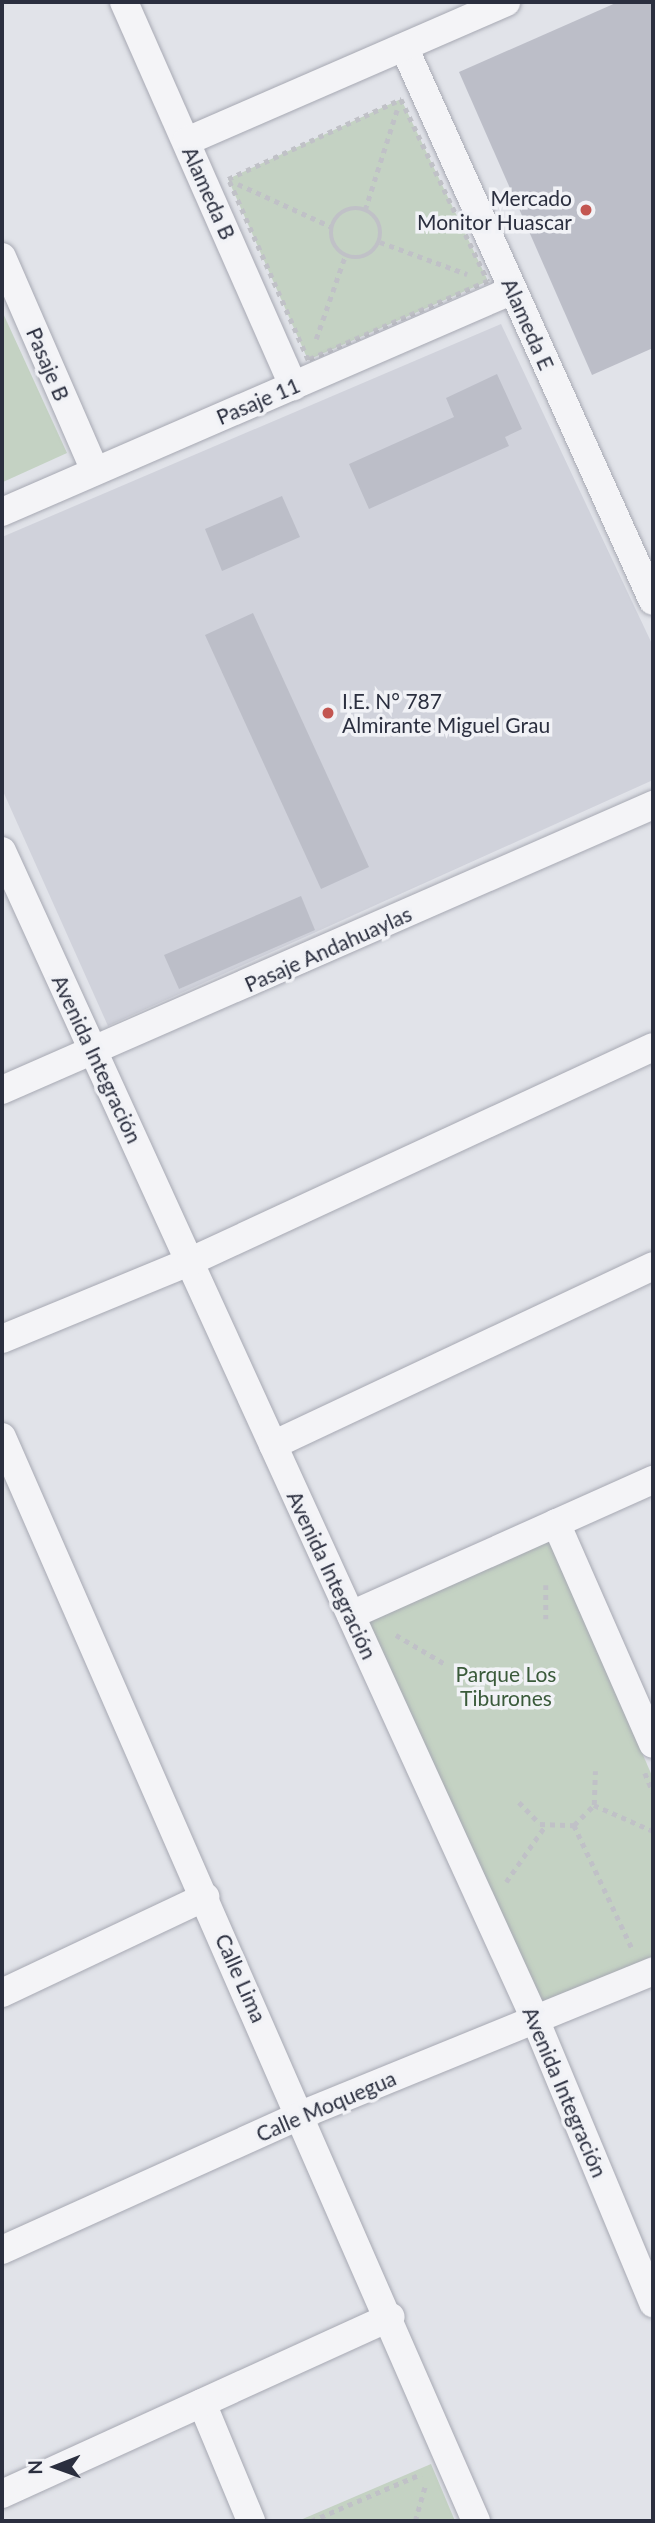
<!DOCTYPE html>
<meta charset="utf-8">
<style>
body{margin:0}
#map{position:relative;width:655px;height:2523px;overflow:hidden;background:#e1e3e9;font-family:Lato,sans-serif}
div>[style]{position:absolute}
.built>*{inset:0;background:#d0d2db}
.green>*{inset:0;background:#c4d2c3}
.building>*{inset:0;background:#bcbec8}
.path>*{height:4.5px;margin-top:-2.25px;transform-origin:0;background:repeating-linear-gradient(90deg,#c0c1c7 0 5px,transparent 0 10px)}
.path>.ring{margin:-2.25px;padding:0;box-sizing:content-box;background:none;border:4.5px solid #c0c1c7;border-radius:50%}
.roads{filter:drop-shadow(0 0 2px #a7a9b3) drop-shadow(0 0 2px #a7a9b3)}
.minor>*{height:28px;margin:-14px;padding:0 14px;transform-origin:14px;border-radius:14px;background:#f4f4f7}
.dots>*{width:19px;height:19px;translate:-50% -50%;box-sizing:border-box;border:4px solid #f1f2f6;border-radius:50%}
span{translate:-50% -50%;white-space:nowrap;text-align:center;line-height:1.15;-webkit-text-stroke:7px #f1f2f6;paint-order:stroke}
.street-label{font-size:21px;color:#2b2f3f}
.poi-label{font-size:21px;color:#2b2f3f}
.right{translate:-100% -50%;text-align:right}
.left{translate:0 -50%;text-align:left}
.park-label{font-size:21px;color:#3a5a3a}
.frame{position:absolute;inset:0;border:4px solid #2b2f3f;pointer-events:none}
.north{position:absolute;left:21px;top:2432px;width:70px;height:70px;-webkit-text-stroke:5px #f1f2f6;paint-order:stroke;rotate:269deg;font-size:19px;font-weight:700;line-height:28px;text-align:center;color:#2b2f3f}
.north::after{content:'';display:block;margin:auto;width:24px;height:32px;background:#2b2f3f;clip-path:polygon(50% 0,100% 100%,50% 72%,0 100%)}
</style>
<div id="map">
<div class="built">
<div style="clip-path:polygon(501px 324px,653px 646px,653px 780px,108px 1026px,2px 789px,2px 537px)"></div>
</div>
<div class="green">
<div style="clip-path:polygon(401px 99px,488px 281px,308px 360px,228px 179px)"></div>
<div style="clip-path:polygon(2px 311px,67px 453px,3px 482px,2px 479px)"></div>
<div style="clip-path:polygon(549px 1539px,653px 1778px,653px 1957px,541px 2002px,368px 1621px)"></div>
<div style="clip-path:polygon(431px 2464px,455px 2521px,298px 2521px)"></div>
</div>
<div class="building">
<div style="clip-path:polygon(618px 2px,653px 2px,653px 348px,592px 375px,459px 72px)"></div>
<div style="clip-path:polygon(497px 374px,522px 429px,505px 437px,509px 446px,369px 509px,349px 464px,454px 417px,446px 398px)"></div>
<div style="clip-path:polygon(282px 496px,300px 537px,222px 571px,205px 529px)"></div>
<div style="clip-path:polygon(253px 613px,369px 867px,321px 889px,205px 635px)"></div>
<div style="clip-path:polygon(301px 896px,315px 930px,179px 989px,164px 955px)"></div>
</div>
<div class="path">
<div style="left:401px;top:99px;width:202px;rotate:64.5deg"></div>
<div style="left:488px;top:281px;width:197px;rotate:156.3deg"></div>
<div style="left:308px;top:360px;width:198px;rotate:-113.8deg"></div>
<div style="left:228px;top:179px;width:191px;rotate:-24.8deg"></div>
<div style="left:238px;top:184px;width:103px;rotate:24.6deg"></div>
<div class="ring" style="left:331px;top:208px;width:45.5px;height:45.5px"></div>
<div style="left:365px;top:210px;width:105px;rotate:-72.3deg"></div>
<div style="left:380px;top:242px;width:93px;rotate:20.2deg"></div>
<div style="left:316px;top:339px;width:88px;rotate:-70.7deg"></div>
<div style="left:546px;top:1585px;width:34px;rotate:90deg"></div>
<div style="left:396px;top:1635px;width:57px;rotate:30.6deg"></div>
<div style="left:645px;top:1773px;width:21px;rotate:67deg"></div>
<div style="left:519px;top:1802px;width:30px;rotate:46deg"></div>
<div style="left:540px;top:1824px;width:34px;rotate:2deg"></div>
<div style="left:574px;top:1825px;width:28px;rotate:-45deg"></div>
<div style="left:594px;top:1805px;width:34px;rotate:-88deg"></div>
<div style="left:594px;top:1805px;width:64px;rotate:23.8deg"></div>
<div style="left:574px;top:1825px;width:136px;rotate:64.8deg"></div>
<div style="left:506px;top:1882px;width:68px;rotate:-55.1deg"></div>
<div style="left:311px;top:2521px;width:120px;rotate:-23.1deg"></div>
<div style="left:415px;top:2521px;width:37px;rotate:-74deg"></div>
</div>
<div class="roads">
<div class="minor">
<div style="left:124px;top:2px;width:420px;rotate:66.2deg"></div>
<div style="left:404px;top:47px;width:607px;rotate:65.8deg"></div>
<div style="left:187px;top:141px;width:348px;rotate:-23.5deg"></div>
<div style="left:2px;top:257px;width:233px;rotate:66.5deg"></div>
<div style="left:2px;top:512px;width:557px;rotate:-23.48deg"></div>
<div style="left:2px;top:851px;width:1284px;rotate:65.47deg"></div>
<div style="left:535px;top:2019px;width:308px;rotate:67.4deg"></div>
<div style="left:2px;top:1090px;width:711px;rotate:-23.64deg"></div>
<div style="left:2px;top:1339px;width:202px;rotate:-22.4deg"></div>
<div style="left:189px;top:1262px;width:511px;rotate:-24.86deg"></div>
<div style="left:2px;top:1437px;width:1183px;rotate:66.38deg"></div>
<div style="left:273px;top:1445px;width:420px;rotate:-25.2deg"></div>
<div style="left:556px;top:1523px;width:241px;rotate:66.3deg"></div>
<div style="left:351px;top:1615px;width:331px;rotate:-24.1deg"></div>
<div style="left:2px;top:1993px;width:225px;rotate:-25.3deg"></div>
<div style="left:2px;top:2250px;width:328px;rotate:-24.3deg"></div>
<div style="left:301px;top:2115px;width:380px;rotate:-22.2deg"></div>
<div style="left:202px;top:2403px;width:128px;rotate:67.4deg"></div>
<div style="left:2px;top:2494px;width:427px;rotate:-24.5deg"></div>
</div>
</div>
<div class="dots">
<div style="left:586px;top:210px;background:#c35651"></div>
<div style="left:328px;top:713px;background:#c35651"></div>
</div>
<div class="street-label">
<span style="left:209px;top:193px;rotate:66deg">Alameda B</span>
<span style="left:528px;top:324px;rotate:66deg">Alameda E</span>
<span style="left:48px;top:364px;rotate:67deg">Pasaje B</span>
<span style="left:258px;top:401px;rotate:-23deg">Pasaje 11</span>
<span style="left:328px;top:949px;rotate:-24deg">Pasaje Andahuaylas</span>
<span style="left:97px;top:1059px;rotate:65deg">Avenida Integración</span>
<span style="left:332px;top:1575px;rotate:65deg">Avenida Integración</span>
<span style="left:241px;top:1978px;rotate:66deg">Calle Lima</span>
<span style="left:565px;top:2092px;rotate:67deg">Avenida Integración</span>
<span style="left:326px;top:2106px;rotate:-23deg">Calle Moquegua</span>
</div>
<div class="poi-label">
<span class="right" style="left:572px;top:210px">Mercado<br>Monitor Huascar</span>
<span class="left" style="left:342px;top:713px">I.E. N° 787<br>Almirante Miguel Grau</span>
</div>
<div class="park-label">
<span style="left:506px;top:1686px">Parque Los<br>Tiburones</span>
</div>
<div class="frame"></div>
<div class="north">N</div>
</div>
